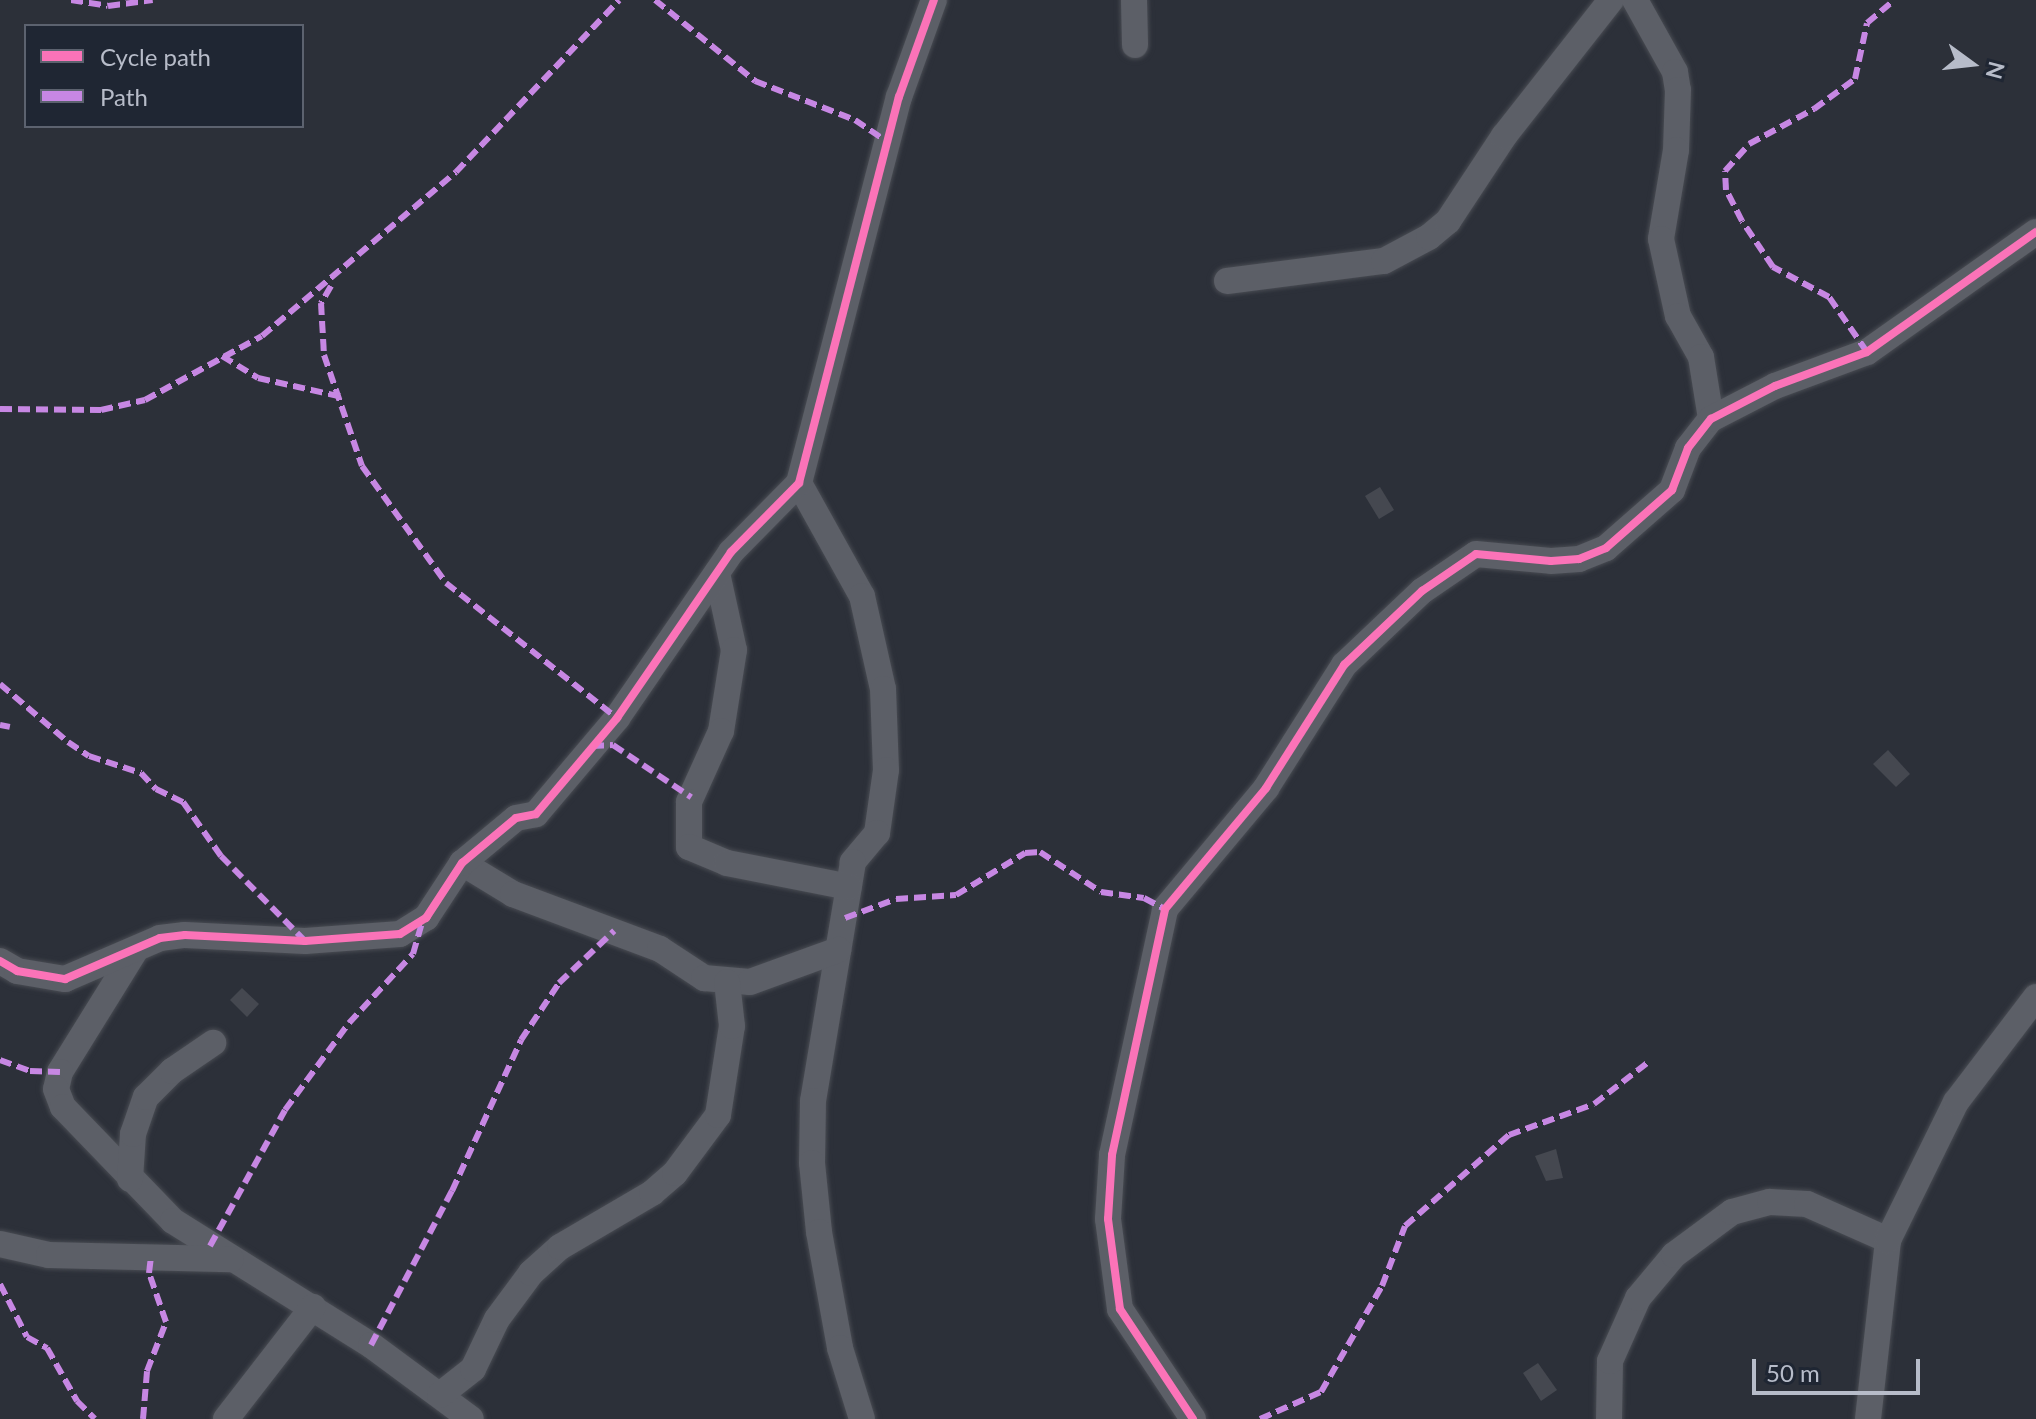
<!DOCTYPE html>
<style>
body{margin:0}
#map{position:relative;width:2036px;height:1419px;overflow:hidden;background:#2c3039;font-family:Lato,sans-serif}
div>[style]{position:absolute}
.building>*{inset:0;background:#454850}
.roads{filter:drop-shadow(0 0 2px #484b52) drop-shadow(0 0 2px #484b52)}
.minor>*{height:26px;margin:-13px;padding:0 13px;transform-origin:13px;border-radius:13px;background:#5c5f67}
.quiet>*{height:6px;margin-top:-3px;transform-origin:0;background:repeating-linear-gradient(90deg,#c787e3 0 12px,transparent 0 18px)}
.cycleway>*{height:8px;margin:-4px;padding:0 4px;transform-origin:4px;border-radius:4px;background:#fb73b8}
span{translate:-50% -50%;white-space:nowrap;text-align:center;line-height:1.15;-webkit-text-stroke:8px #1f2633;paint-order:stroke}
.legend{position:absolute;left:24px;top:24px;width:280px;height:104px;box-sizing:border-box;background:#1f2633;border:2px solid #5c626f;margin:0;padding:10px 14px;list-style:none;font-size:24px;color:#b7bcc9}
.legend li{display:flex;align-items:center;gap:16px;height:40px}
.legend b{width:40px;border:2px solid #5c626f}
.north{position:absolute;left:1932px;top:24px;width:80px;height:80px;-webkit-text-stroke:6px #1f2633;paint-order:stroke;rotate:105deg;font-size:22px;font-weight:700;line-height:32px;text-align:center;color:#b7bcc9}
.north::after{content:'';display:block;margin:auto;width:28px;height:36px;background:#b7bcc9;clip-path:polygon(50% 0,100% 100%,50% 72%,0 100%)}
.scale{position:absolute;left:1752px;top:1359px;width:168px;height:36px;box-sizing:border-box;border:4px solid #b7bcc9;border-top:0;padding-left:10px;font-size:24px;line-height:28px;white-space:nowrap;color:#b7bcc9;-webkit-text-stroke:6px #1f2633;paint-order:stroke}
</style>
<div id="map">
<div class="building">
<div style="clip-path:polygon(1380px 487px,1394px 510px,1379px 519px,1365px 496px)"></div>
<div style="clip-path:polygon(1888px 750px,1910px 774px,1896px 787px,1873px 764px)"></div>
<div style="clip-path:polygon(242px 988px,259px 1004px,247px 1017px,230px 1000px)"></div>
<div style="clip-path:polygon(1556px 1149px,1563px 1178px,1546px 1181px,1535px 1156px)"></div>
<div style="clip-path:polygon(1538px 1363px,1557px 1390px,1541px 1401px,1523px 1373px)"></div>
</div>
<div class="roads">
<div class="minor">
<div style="left:1134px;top:0;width:45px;rotate:88.7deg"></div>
<div style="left:1635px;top:0;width:82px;rotate:60.9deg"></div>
<div style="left:1675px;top:72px;width:18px;rotate:81deg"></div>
<div style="left:1678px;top:90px;width:60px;rotate:91.9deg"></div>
<div style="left:1676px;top:150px;width:90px;rotate:99.6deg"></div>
<div style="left:1661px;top:239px;width:79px;rotate:77.6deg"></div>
<div style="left:1678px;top:316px;width:47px;rotate:60.7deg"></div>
<div style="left:1701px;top:357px;width:63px;rotate:80.8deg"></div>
<div style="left:1227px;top:281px;width:158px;rotate:-7.3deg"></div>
<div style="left:1384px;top:261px;width:51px;rotate:-28.1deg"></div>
<div style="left:1429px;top:237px;width:25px;rotate:-40deg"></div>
<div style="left:1448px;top:221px;width:102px;rotate:-56.6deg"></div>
<div style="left:1504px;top:136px;width:173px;rotate:-51.8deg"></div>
<div style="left:799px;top:483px;width:129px;rotate:60.9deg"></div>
<div style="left:862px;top:596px;width:95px;rotate:77.3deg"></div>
<div style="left:883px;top:689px;width:81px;rotate:87.9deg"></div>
<div style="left:886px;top:770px;width:64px;rotate:98.1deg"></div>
<div style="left:877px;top:833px;width:38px;rotate:130deg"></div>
<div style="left:853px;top:862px;width:242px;rotate:99.5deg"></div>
<div style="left:813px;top:1101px;width:62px;rotate:90.9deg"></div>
<div style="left:812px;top:1163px;width:69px;rotate:84.2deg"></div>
<div style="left:819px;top:1232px;width:118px;rotate:79.7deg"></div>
<div style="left:840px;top:1348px;width:74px;rotate:72.8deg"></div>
<div style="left:717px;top:573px;width:79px;rotate:77.6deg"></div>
<div style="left:734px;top:650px;width:82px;rotate:99.1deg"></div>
<div style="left:721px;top:731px;width:78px;rotate:114.3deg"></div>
<div style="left:689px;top:802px;width:45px;rotate:90deg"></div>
<div style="left:689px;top:847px;width:41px;rotate:22.8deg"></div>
<div style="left:727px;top:863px;width:124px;rotate:11.1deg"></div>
<div style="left:462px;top:863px;width:60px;rotate:31.3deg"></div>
<div style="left:513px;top:894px;width:157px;rotate:20.5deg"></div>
<div style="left:660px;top:949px;width:53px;rotate:33.4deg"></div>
<div style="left:704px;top:978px;width:46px;rotate:5deg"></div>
<div style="left:750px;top:982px;width:94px;rotate:-20deg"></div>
<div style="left:135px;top:951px;width:142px;rotate:121.8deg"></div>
<div style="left:60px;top:1072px;width:17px;rotate:103deg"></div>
<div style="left:56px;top:1089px;width:19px;rotate:69deg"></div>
<div style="left:63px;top:1107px;width:158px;rotate:46deg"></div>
<div style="left:173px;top:1221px;width:234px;rotate:32.1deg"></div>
<div style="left:371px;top:1345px;width:124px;rotate:36.5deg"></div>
<div style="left:0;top:961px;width:20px;rotate:30deg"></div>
<div style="left:17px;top:971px;width:49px;rotate:9.5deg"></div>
<div style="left:65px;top:979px;width:103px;rotate:-23.3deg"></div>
<div style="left:160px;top:938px;width:25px;rotate:-7deg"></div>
<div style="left:185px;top:935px;width:120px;rotate:2.9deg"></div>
<div style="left:305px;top:941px;width:95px;rotate:-4.2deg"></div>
<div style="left:400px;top:934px;width:31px;rotate:-32deg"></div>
<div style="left:426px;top:918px;width:66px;rotate:-56.8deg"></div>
<div style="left:462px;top:863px;width:70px;rotate:-39.8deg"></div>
<div style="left:516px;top:818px;width:20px;rotate:-11deg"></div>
<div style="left:536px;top:814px;width:126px;rotate:-49.8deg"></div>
<div style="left:617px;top:718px;width:201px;rotate:-55.5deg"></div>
<div style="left:731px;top:552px;width:97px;rotate:-45.4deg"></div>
<div style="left:799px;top:483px;width:399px;rotate:-75.5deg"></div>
<div style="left:899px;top:97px;width:103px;rotate:-70.2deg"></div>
<div style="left:130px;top:1179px;width:45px;rotate:-86.2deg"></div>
<div style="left:133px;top:1134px;width:39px;rotate:-71deg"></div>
<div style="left:146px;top:1097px;width:37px;rotate:-45deg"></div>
<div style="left:172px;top:1071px;width:50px;rotate:-34.3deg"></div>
<div style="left:0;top:1244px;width:50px;rotate:12.7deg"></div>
<div style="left:49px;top:1255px;width:182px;rotate:1.3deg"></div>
<div style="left:440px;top:1395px;width:42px;rotate:-38.2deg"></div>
<div style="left:473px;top:1369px;width:55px;rotate:-64.4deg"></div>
<div style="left:497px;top:1319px;width:57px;rotate:-53.5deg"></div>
<div style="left:531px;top:1273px;width:39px;rotate:-42deg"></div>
<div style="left:560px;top:1247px;width:107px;rotate:-30.4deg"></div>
<div style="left:652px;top:1193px;width:30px;rotate:-41deg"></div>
<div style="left:675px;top:1173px;width:72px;rotate:-53.4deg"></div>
<div style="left:718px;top:1115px;width:90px;rotate:-81.1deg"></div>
<div style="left:732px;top:1026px;width:44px;rotate:-96.5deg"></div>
<div style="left:226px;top:1419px;width:142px;rotate:-52.2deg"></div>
<div style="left:1193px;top:1419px;width:132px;rotate:-123.6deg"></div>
<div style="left:1120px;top:1309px;width:91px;rotate:-97.6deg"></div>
<div style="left:1108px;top:1219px;width:64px;rotate:-86.4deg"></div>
<div style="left:1112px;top:1155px;width:252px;rotate:-77.8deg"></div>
<div style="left:1165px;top:909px;width:158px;rotate:-50.1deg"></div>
<div style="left:1266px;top:788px;width:146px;rotate:-57.6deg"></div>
<div style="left:1344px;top:665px;width:108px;rotate:-43.5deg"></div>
<div style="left:1422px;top:591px;width:65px;rotate:-34.4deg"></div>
<div style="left:1476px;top:554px;width:75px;rotate:5.3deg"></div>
<div style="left:1551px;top:561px;width:28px;rotate:-4deg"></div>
<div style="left:1579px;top:559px;width:29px;rotate:-22deg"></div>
<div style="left:1606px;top:548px;width:88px;rotate:-41.3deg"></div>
<div style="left:1672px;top:490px;width:45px;rotate:-69.1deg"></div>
<div style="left:1688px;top:448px;width:37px;rotate:-52deg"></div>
<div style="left:1711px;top:419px;width:72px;rotate:-27.3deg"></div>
<div style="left:1775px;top:386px;width:98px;rotate:-20.3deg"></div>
<div style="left:1867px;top:352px;width:207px;rotate:-35.4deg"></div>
<div style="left:1609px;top:1419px;width:58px;rotate:-89deg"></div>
<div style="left:1610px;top:1361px;width:69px;rotate:-66deg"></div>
<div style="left:1638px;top:1298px;width:56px;rotate:-50.1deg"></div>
<div style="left:1674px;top:1255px;width:72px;rotate:-36.6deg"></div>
<div style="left:1732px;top:1212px;width:39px;rotate:-15deg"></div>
<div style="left:1770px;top:1202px;width:37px;rotate:3deg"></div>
<div style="left:1807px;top:1204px;width:89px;rotate:24deg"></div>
<div style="left:1868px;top:1419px;width:180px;rotate:-83.6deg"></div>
<div style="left:1888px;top:1240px;width:154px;rotate:-63.8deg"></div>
<div style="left:1956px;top:1102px;width:132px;rotate:-52.7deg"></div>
</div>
</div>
<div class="quiet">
<div style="left:71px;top:0;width:37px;rotate:9deg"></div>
<div style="left:108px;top:6px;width:45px;rotate:-7.6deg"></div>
<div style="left:655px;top:0;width:129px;rotate:39deg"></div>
<div style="left:755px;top:81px;width:107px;rotate:21.3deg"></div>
<div style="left:855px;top:120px;width:40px;rotate:34deg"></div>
<div style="left:331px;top:286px;width:20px;rotate:120deg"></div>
<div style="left:321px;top:303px;width:52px;rotate:86.7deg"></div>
<div style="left:324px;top:355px;width:117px;rotate:71.1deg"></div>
<div style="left:362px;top:466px;width:144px;rotate:54.3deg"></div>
<div style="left:446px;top:583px;width:218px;rotate:38.3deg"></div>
<div style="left:1867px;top:352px;width:67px;rotate:-124.6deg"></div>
<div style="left:1829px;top:297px;width:64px;rotate:-151.8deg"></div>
<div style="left:1773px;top:267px;width:55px;rotate:-124deg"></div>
<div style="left:1742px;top:221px;width:35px;rotate:-117deg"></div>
<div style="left:1726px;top:190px;width:19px;rotate:-93deg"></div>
<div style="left:1725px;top:171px;width:36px;rotate:-48deg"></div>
<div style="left:1749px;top:144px;width:74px;rotate:-28.3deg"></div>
<div style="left:1814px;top:109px;width:51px;rotate:-36.2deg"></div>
<div style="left:1855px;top:79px;width:57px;rotate:-77.9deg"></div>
<div style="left:1867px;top:23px;width:35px;rotate:-40deg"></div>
<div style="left:222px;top:356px;width:42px;rotate:31.4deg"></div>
<div style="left:258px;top:378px;width:86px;rotate:12.7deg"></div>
<div style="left:0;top:409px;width:101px;rotate:0.6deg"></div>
<div style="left:101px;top:410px;width:45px;rotate:-12.8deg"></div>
<div style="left:145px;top:400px;width:133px;rotate:-28.7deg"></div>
<div style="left:262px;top:336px;width:254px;rotate:-40.2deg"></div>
<div style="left:456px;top:172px;width:237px;rotate:-46.5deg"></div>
<div style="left:0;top:684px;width:89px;rotate:40.5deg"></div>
<div style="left:68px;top:742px;width:25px;rotate:34deg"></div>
<div style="left:89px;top:756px;width:55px;rotate:18.1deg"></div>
<div style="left:141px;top:773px;width:22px;rotate:47deg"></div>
<div style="left:156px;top:789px;width:30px;rotate:26deg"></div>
<div style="left:183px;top:802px;width:66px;rotate:54.9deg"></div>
<div style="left:221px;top:856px;width:120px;rotate:45.3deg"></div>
<div style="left:0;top:725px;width:10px;rotate:11deg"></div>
<div style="left:592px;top:746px;width:21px;rotate:-3deg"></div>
<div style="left:613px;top:745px;width:94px;rotate:33.7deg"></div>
<div style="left:845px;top:918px;width:54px;rotate:-20.4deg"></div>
<div style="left:896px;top:899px;width:60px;rotate:-3.8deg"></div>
<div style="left:956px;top:895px;width:81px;rotate:-31.3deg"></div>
<div style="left:1025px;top:853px;width:15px;rotate:-4deg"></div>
<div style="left:1040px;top:852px;width:73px;rotate:33.3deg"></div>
<div style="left:1101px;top:892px;width:43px;rotate:7.9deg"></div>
<div style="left:1144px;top:898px;width:24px;rotate:28deg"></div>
<div style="left:0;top:1060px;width:32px;rotate:20deg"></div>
<div style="left:30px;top:1071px;width:30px;rotate:2deg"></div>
<div style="left:210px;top:1246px;width:155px;rotate:-61.1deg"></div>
<div style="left:285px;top:1110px;width:108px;rotate:-53.7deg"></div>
<div style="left:349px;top:1023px;width:94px;rotate:-47.2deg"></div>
<div style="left:413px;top:954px;width:33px;rotate:-74deg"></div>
<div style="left:0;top:1284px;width:59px;rotate:63deg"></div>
<div style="left:27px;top:1337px;width:23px;rotate:29deg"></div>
<div style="left:47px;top:1348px;width:61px;rotate:60.5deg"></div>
<div style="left:77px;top:1401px;width:25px;rotate:45deg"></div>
<div style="left:371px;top:1345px;width:174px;rotate:-62.3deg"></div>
<div style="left:452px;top:1191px;width:166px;rotate:-65.4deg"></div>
<div style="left:521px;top:1040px;width:69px;rotate:-56.3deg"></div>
<div style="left:559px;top:983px;width:76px;rotate:-43.4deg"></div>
<div style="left:143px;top:1419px;width:48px;rotate:-85.2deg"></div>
<div style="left:147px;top:1371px;width:53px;rotate:-68.8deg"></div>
<div style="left:166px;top:1322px;width:52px;rotate:-109.1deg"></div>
<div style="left:149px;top:1273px;width:16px;rotate:-83deg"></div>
<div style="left:1260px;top:1419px;width:67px;rotate:-23.9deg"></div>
<div style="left:1321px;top:1392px;width:122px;rotate:-60.1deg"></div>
<div style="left:1382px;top:1286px;width:64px;rotate:-69deg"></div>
<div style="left:1405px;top:1226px;width:138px;rotate:-41.2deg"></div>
<div style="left:1509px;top:1135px;width:90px;rotate:-20deg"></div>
<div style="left:1594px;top:1104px;width:67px;rotate:-37.7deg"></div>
</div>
<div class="cycleway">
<div style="left:0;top:961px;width:20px;rotate:30deg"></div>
<div style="left:17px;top:971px;width:49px;rotate:9.5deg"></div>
<div style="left:65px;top:979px;width:103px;rotate:-23.3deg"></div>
<div style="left:160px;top:938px;width:25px;rotate:-7deg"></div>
<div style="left:185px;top:935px;width:120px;rotate:2.9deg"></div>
<div style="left:305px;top:941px;width:95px;rotate:-4.2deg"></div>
<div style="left:400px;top:934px;width:31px;rotate:-32deg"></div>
<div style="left:426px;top:918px;width:66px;rotate:-56.8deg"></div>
<div style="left:462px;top:863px;width:70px;rotate:-39.8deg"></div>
<div style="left:516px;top:818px;width:20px;rotate:-11deg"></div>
<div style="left:536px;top:814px;width:126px;rotate:-49.8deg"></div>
<div style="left:617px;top:718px;width:201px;rotate:-55.5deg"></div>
<div style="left:731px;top:552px;width:97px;rotate:-45.4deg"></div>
<div style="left:799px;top:483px;width:399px;rotate:-75.5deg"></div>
<div style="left:899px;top:97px;width:103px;rotate:-70.2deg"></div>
<div style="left:1193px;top:1419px;width:132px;rotate:-123.6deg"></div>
<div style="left:1120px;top:1309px;width:91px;rotate:-97.6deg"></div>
<div style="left:1108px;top:1219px;width:64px;rotate:-86.4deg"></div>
<div style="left:1112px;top:1155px;width:252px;rotate:-77.8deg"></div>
<div style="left:1165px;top:909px;width:158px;rotate:-50.1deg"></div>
<div style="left:1266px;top:788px;width:146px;rotate:-57.6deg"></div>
<div style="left:1344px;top:665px;width:108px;rotate:-43.5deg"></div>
<div style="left:1422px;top:591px;width:65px;rotate:-34.4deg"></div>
<div style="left:1476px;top:554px;width:75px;rotate:5.3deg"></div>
<div style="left:1551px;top:561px;width:28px;rotate:-4deg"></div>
<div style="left:1579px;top:559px;width:29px;rotate:-22deg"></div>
<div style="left:1606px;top:548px;width:88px;rotate:-41.3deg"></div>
<div style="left:1672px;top:490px;width:45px;rotate:-69.1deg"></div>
<div style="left:1688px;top:448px;width:37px;rotate:-52deg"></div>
<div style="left:1711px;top:419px;width:72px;rotate:-27.3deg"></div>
<div style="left:1775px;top:386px;width:98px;rotate:-20.3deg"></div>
<div style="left:1867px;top:352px;width:207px;rotate:-35.4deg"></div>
</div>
<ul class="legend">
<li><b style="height:10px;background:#fb73b8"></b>Cycle path</li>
<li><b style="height:10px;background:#c787e3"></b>Path</li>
</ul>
<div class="north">N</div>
<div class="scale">50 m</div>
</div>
